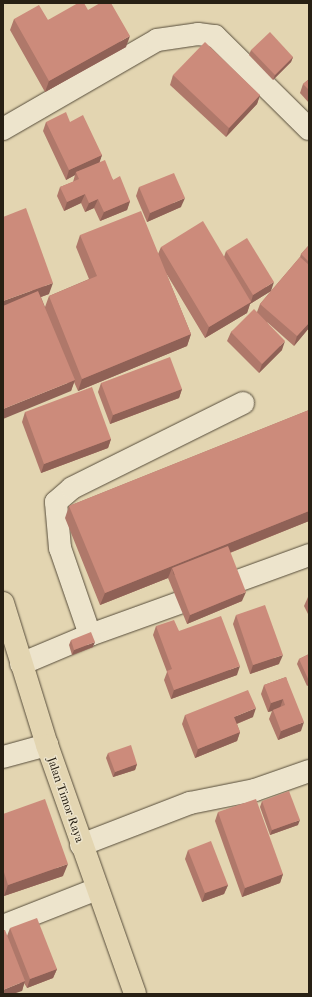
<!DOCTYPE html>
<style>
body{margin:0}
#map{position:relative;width:312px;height:997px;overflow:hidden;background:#e3d5b1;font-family:"IM FELL French Canon",serif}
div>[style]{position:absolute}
.roads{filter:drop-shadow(0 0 1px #574d3b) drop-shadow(0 0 1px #574d3b)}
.minor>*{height:22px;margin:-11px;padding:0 11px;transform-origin:11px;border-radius:11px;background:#ede4cc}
.highway>*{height:22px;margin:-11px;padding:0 11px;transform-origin:11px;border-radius:11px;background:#e3d5b1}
.wall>*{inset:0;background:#af786a}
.shaded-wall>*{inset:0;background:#8f6156}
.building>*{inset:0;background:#cc8b7b}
span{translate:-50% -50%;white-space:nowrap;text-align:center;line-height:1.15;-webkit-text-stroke:3px #ede4cc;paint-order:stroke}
.street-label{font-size:12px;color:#282014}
.frame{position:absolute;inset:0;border:4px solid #282014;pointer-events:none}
</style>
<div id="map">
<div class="roads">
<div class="minor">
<div style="left:3px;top:129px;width:178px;rotate:-30deg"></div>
<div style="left:157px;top:40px;width:41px;rotate:-8.3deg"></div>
<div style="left:198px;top:34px;width:17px;rotate:7deg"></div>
<div style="left:215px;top:36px;width:132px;rotate:44.7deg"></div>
<div style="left:235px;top:582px;width:79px;rotate:-20deg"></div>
<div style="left:90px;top:635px;width:95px;rotate:-19.8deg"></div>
<div style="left:21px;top:664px;width:75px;rotate:-22.8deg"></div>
<div style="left:90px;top:635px;width:92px;rotate:-109deg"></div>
<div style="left:60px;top:548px;width:46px;rotate:-95deg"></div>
<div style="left:56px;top:502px;width:21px;rotate:-41deg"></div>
<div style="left:72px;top:488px;width:191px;rotate:-26.4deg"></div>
<div style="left:3px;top:757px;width:46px;rotate:-15.3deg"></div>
<div style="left:81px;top:845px;width:117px;rotate:-21.1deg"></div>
<div style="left:190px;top:803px;width:66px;rotate:-11.3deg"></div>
<div style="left:255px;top:790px;width:57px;rotate:-19.4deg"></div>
<div style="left:3px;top:926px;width:101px;rotate:-21.5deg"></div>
</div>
<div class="highway">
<div style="left:3px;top:603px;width:149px;rotate:72.8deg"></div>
<div style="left:47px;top:745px;width:264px;rotate:70.5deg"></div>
</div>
</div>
<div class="wall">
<div style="clip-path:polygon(88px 10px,126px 47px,45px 92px,10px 30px,14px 19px,48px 20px)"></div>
<div style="clip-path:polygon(251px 50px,293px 57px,291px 62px,273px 80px,249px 55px)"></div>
<div style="clip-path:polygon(173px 75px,260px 95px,257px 104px,226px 137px,170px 85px)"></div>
<div style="clip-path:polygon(309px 79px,309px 103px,300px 93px,303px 84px)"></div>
<div style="clip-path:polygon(46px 122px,70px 122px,102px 155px,99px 162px,130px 201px,127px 210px,100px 221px,94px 208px,85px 212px,81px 203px,64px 211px,57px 196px,60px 187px,73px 182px,75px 175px,66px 180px,43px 131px)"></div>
<div style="clip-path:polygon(139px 187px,181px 207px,147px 222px,136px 196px)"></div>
<div style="clip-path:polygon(3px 217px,49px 294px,41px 297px,45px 307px,49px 296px,89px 279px,76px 247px,80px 235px,158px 254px,161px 247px,224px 257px,226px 251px,271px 291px,300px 257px,301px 254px,309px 245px,309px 328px,294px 346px,267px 322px,282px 350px,259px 373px,227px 341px,231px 332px,257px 312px,260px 304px,271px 291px,250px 304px,247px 313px,205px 338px,166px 273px,191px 334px,187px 346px,78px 391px,74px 382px,71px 391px)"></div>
<div style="clip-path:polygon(101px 383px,182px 389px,179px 398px,110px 424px,98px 392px)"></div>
<div style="clip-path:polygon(309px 410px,309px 521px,230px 553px,242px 601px,187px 624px,168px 578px,100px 605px,65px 518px,69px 506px)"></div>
<div style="clip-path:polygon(25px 412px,111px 439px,108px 448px,41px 473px,22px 422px)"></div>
<div style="clip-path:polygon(309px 596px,309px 616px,304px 606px,308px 597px)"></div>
<div style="clip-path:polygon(236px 615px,279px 664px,250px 674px,233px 624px)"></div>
<div style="clip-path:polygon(156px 626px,179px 631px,237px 675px,171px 699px,164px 680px,167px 672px,153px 635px)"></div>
<div style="clip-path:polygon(71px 640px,93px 647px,72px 655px,69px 645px)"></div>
<div style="clip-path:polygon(309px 654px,309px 685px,307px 686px,297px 664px,299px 659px)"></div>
<div style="clip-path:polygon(286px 677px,301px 731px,278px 740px,269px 719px,272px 711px,268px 712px,261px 694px,264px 685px)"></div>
<div style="clip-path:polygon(185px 715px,253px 717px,237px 724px,240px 732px,237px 741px,195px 758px,182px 724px)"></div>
<div style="clip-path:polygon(108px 753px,137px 764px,135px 770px,113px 777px,106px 758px)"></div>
<div style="clip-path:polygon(262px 801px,298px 825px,270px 835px,260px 807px)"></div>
<div style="clip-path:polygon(218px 812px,283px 874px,280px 883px,242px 897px,215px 821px)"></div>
<div style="clip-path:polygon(3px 814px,63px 876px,4px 896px,3px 892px)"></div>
<div style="clip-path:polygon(188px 850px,228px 885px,224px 894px,202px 902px,185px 859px)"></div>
<div style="clip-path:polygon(10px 928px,57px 969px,53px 978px,27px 988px,24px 983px,22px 991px,7px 936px)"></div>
</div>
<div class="shaded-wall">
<div style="clip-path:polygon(130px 36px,126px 47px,45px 92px,49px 81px)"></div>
<div style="clip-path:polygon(293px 57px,291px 62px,273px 80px,275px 75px)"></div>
<div style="clip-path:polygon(260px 95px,257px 104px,226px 137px,229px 128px)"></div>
<div style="clip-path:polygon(102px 155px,99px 164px,76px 172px,75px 175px,66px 180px,69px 170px)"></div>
<div style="clip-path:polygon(85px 194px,81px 203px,64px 211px,67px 202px)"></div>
<div style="clip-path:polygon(185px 198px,181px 207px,147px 222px,150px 213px)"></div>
<div style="clip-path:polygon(98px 199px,94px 208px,85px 212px,89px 203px)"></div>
<div style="clip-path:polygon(130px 201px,127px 210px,100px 221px,104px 212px)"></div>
<div style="clip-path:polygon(274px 282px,271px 291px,250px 304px,247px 313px,205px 338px,209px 327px,251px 302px,253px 295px)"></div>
<div style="clip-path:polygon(53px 283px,49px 294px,3px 311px,3px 301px)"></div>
<div style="clip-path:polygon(309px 323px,309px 328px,294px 346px,297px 336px)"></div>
<div style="clip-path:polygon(191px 334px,187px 346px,78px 391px,82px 379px)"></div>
<div style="clip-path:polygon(285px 341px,282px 350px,259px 373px,262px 364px)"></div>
<div style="clip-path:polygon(75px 380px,71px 391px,3px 419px,3px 409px)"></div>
<div style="clip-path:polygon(182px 389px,179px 398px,110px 424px,113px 415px)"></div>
<div style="clip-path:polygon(111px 439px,108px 448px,41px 473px,44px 464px)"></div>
<div style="clip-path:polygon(309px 511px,309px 521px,174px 575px,172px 568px,168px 578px,100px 605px,105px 593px)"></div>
<div style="clip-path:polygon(246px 592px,242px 601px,187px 624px,190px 615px)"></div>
<div style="clip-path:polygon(95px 642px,93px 647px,72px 655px,74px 650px)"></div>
<div style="clip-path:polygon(283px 655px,279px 664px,250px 674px,253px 665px)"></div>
<div style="clip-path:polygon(240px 666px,237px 675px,171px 699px,174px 690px)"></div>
<div style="clip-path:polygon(283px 699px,280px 708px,273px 710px,272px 711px,268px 712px,271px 703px)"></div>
<div style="clip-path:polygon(256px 708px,253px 717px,231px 726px,234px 717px)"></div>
<div style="clip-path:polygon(304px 722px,301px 731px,278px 740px,281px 731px)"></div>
<div style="clip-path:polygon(240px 732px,237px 741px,195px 758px,198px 749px)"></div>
<div style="clip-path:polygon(137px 764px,135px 770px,113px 777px,115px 772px)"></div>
<div style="clip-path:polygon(300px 820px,298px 825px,270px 835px,272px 830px)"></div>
<div style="clip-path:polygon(68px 864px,63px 876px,4px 896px,8px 885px)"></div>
<div style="clip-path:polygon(283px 874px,280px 883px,242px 897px,245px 888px)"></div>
<div style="clip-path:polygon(228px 885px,224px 894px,202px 902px,205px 893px)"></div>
<div style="clip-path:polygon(57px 969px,53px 978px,27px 988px,30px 979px)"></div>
<div style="clip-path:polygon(25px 981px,22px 991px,13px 994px,3px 994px,3px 990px)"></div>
</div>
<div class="building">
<div style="clip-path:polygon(78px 3px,84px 3px,88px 10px,100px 3px,111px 3px,130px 36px,49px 81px,14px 19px,39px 5px,48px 20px)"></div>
<div style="clip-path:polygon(270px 32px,293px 57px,275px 75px,251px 50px)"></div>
<div style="clip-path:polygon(205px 42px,260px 95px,229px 128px,173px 75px)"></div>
<div style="clip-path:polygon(309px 79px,309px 90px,303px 84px)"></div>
<div style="clip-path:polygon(66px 112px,70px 122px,83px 115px,102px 155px,69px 170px,46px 122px)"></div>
<div style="clip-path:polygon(105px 160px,113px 180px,120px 176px,130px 201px,104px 212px,98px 199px,89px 203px,85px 194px,67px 202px,60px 187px,79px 179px,76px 172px)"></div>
<div style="clip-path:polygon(174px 173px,185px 198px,150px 213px,139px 187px)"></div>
<div style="clip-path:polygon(26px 208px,53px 283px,3px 301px,3px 217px)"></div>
<div style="clip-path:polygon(141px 211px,191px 334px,82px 379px,49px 296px,97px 276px,80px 235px)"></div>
<div style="clip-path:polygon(203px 221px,251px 302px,209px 327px,161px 247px)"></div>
<div style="clip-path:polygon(247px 238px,274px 282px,253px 295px,226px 251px)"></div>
<div style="clip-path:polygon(309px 245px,309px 262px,301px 254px)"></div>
<div style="clip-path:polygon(300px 257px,309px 265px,309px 323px,297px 336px,260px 304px)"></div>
<div style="clip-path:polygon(38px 291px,75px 380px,3px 409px,3px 306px)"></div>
<div style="clip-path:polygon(254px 309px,285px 341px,262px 364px,231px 332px)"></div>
<div style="clip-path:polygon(170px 357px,182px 389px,113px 415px,101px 383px)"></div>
<div style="clip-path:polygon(92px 387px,111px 439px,44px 464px,25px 412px)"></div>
<div style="clip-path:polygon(309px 410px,309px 511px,105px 593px,69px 506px)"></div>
<div style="clip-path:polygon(228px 546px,246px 592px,190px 615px,172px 568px)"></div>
<div style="clip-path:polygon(265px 605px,283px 655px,253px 665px,236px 615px)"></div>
<div style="clip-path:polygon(221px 616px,240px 666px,174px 690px,167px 671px,172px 669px,156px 626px,174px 620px,179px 631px)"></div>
<div style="clip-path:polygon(91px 632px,95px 642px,74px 650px,71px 640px)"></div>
<div style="clip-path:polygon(309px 654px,309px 681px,299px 659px)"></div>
<div style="clip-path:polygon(286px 677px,304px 722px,281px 731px,273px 710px,285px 705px,283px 699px,271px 703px,264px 685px)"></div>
<div style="clip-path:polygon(248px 690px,256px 708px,234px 717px,240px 732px,198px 749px,185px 715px)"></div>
<div style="clip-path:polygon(131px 745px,137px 764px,115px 772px,108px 753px)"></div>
<div style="clip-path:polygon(289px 791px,300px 820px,272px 830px,262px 801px)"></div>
<div style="clip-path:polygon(45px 799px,68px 864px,8px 885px,3px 869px,3px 814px)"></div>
<div style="clip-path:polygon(256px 799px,283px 874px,245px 888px,218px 812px)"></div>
<div style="clip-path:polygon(211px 841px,228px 885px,205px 893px,188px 850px)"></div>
<div style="clip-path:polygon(37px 918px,57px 969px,30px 979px,10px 928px)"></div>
<div style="clip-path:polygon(3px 930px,5px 930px,25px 981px,3px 990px)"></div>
</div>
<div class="street-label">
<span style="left:65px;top:800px;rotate:71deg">Jalan Timor Raya</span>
</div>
<div class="frame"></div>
</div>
